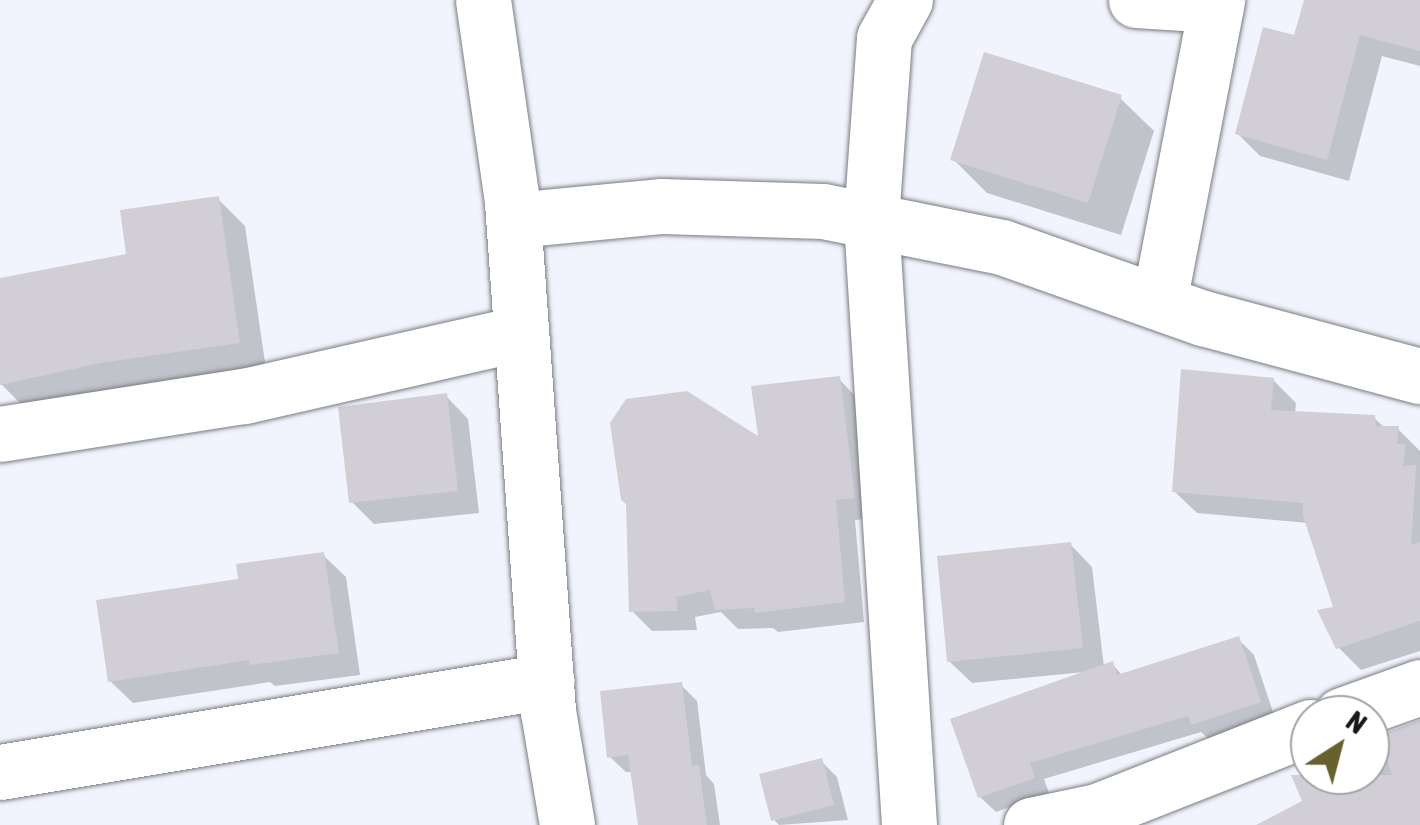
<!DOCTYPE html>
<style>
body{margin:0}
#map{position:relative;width:1420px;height:825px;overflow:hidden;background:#f1f4fc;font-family:"Asap Condensed",sans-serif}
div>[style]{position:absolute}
.shadow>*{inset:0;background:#0003}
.building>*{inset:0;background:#d2ced6}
.roads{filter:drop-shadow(0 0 2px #797c83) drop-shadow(0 0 2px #797c83)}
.minor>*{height:55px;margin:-27.5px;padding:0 27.5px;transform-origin:27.5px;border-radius:27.5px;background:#fff}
span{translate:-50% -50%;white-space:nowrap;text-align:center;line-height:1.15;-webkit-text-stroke:10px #fff;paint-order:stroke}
.north{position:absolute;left:1290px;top:695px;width:100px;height:100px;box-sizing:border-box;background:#fff;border:2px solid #a2a3a4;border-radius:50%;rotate:36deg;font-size:28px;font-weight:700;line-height:40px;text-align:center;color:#17181b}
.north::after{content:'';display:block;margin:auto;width:35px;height:45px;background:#67612e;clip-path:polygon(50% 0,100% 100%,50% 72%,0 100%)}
</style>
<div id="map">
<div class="shadow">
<div style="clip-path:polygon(1306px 0,1420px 0,1420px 66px,1382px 56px,1349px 181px,1260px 156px,1238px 134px,1296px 38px)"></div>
<div style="clip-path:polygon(1120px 98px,1154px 131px,1121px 235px,987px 193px,953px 159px)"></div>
<div style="clip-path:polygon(218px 199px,245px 226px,266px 369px,28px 411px,1px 384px,0 280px,129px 256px)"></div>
<div style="clip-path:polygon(839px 379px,859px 400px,874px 518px,855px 520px,864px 622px,778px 632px,773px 628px,738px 629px,721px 612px,695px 617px,697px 630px,652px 631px,632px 611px,761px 441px)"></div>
<div style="clip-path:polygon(1273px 380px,1296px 403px,1295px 414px,1374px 418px,1385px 428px,1398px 429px,1420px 451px,1420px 651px,1361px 670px,1338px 647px,1337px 609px,1308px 523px,1197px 513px,1174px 491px)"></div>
<div style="clip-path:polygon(446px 396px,468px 419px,479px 513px,374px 524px,352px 502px)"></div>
<div style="clip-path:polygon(1070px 544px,1092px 567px,1104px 667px,1112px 664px,1123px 676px,1238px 639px,1254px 655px,1275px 718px,1209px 739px,1201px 732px,1044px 779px,1049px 793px,996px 812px,980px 797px,1084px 672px,972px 683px,949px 661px)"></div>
<div style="clip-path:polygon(323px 555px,346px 577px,360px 675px,275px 686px,270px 682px,133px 703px,110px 681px,241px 581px)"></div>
<div style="clip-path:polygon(681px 685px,697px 701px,706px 775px,714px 784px,720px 825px,640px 825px,633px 772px,626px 772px,610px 757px)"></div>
<div style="clip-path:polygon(1420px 722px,1420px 825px,1295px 825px,1305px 802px,1296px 780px,1310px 773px,1370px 775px,1370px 745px)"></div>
<div style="clip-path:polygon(821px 761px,837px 777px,848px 820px,779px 825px,773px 819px)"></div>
</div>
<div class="building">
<div style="clip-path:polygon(1304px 0,1420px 0,1420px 51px,1360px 35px,1327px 160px,1235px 134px,1263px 27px,1294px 35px)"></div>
<div style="clip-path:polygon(984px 52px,1122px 95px,1088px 203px,950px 160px)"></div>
<div style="clip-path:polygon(219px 196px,240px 343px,100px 363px,0 385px,0 278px,126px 254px,120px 210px)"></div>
<div style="clip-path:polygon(1181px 369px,1274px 378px,1271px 410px,1375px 415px,1376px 426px,1399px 426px,1397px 444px,1406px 444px,1403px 466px,1416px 465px,1411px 545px,1420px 542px,1420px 621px,1336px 649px,1317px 610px,1333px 607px,1303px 516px,1303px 503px,1172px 492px)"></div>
<div style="clip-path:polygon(840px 376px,855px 498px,836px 500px,845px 602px,755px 613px,754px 608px,715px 610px,710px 590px,676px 597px,678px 611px,629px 612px,626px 504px,621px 500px,610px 423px,626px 399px,687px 391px,758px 436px,751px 386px)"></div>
<div style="clip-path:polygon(447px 393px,458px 491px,349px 503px,338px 407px)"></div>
<div style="clip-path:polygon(1071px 542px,1083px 648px,947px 662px,937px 556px)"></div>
<div style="clip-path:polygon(324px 552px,339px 653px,250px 665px,249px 660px,108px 682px,96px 600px,238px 579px,236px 564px)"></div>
<div style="clip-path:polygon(1239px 636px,1261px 702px,1191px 725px,1188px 716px,1030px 763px,1035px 778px,978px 798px,950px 719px,1113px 661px,1117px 675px)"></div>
<div style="clip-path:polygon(682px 682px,692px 766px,699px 765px,707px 825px,638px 825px,628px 755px,607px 758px,600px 691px)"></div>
<div style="clip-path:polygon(1420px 720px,1420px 825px,1256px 825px,1302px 801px,1291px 775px,1392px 775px,1380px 735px)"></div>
<div style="clip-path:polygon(822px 758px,834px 805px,771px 821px,759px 774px)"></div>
</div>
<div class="roads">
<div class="minor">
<div style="left:483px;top:0;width:204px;rotate:81.8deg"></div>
<div style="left:512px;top:202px;width:510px;rotate:85.95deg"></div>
<div style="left:548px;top:711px;width:116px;rotate:80.5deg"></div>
<div style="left:905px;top:0;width:43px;rotate:118.9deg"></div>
<div style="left:884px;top:38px;width:183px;rotate:94.1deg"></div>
<div style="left:871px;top:221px;width:605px;rotate:86.4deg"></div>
<div style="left:1136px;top:0;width:80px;rotate:3.6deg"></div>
<div style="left:514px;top:220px;width:149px;rotate:-5.4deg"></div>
<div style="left:662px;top:206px;width:161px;rotate:1.8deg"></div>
<div style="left:823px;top:211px;width:183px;rotate:11.4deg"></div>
<div style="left:1002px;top:247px;width:213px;rotate:19.5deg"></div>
<div style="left:1203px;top:318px;width:225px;rotate:15deg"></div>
<div style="left:1159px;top:302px;width:308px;rotate:-79.1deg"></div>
<div style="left:0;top:434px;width:247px;rotate:-8.9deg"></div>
<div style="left:244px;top:396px;width:284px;rotate:-12.8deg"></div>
<div style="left:1342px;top:715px;width:83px;rotate:-19.7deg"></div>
<div style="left:0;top:772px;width:554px;rotate:-9.46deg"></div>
<div style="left:1031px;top:825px;width:67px;rotate:-12deg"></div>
<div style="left:1097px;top:811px;width:229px;rotate:-21.5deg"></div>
</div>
</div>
<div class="north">N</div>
</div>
